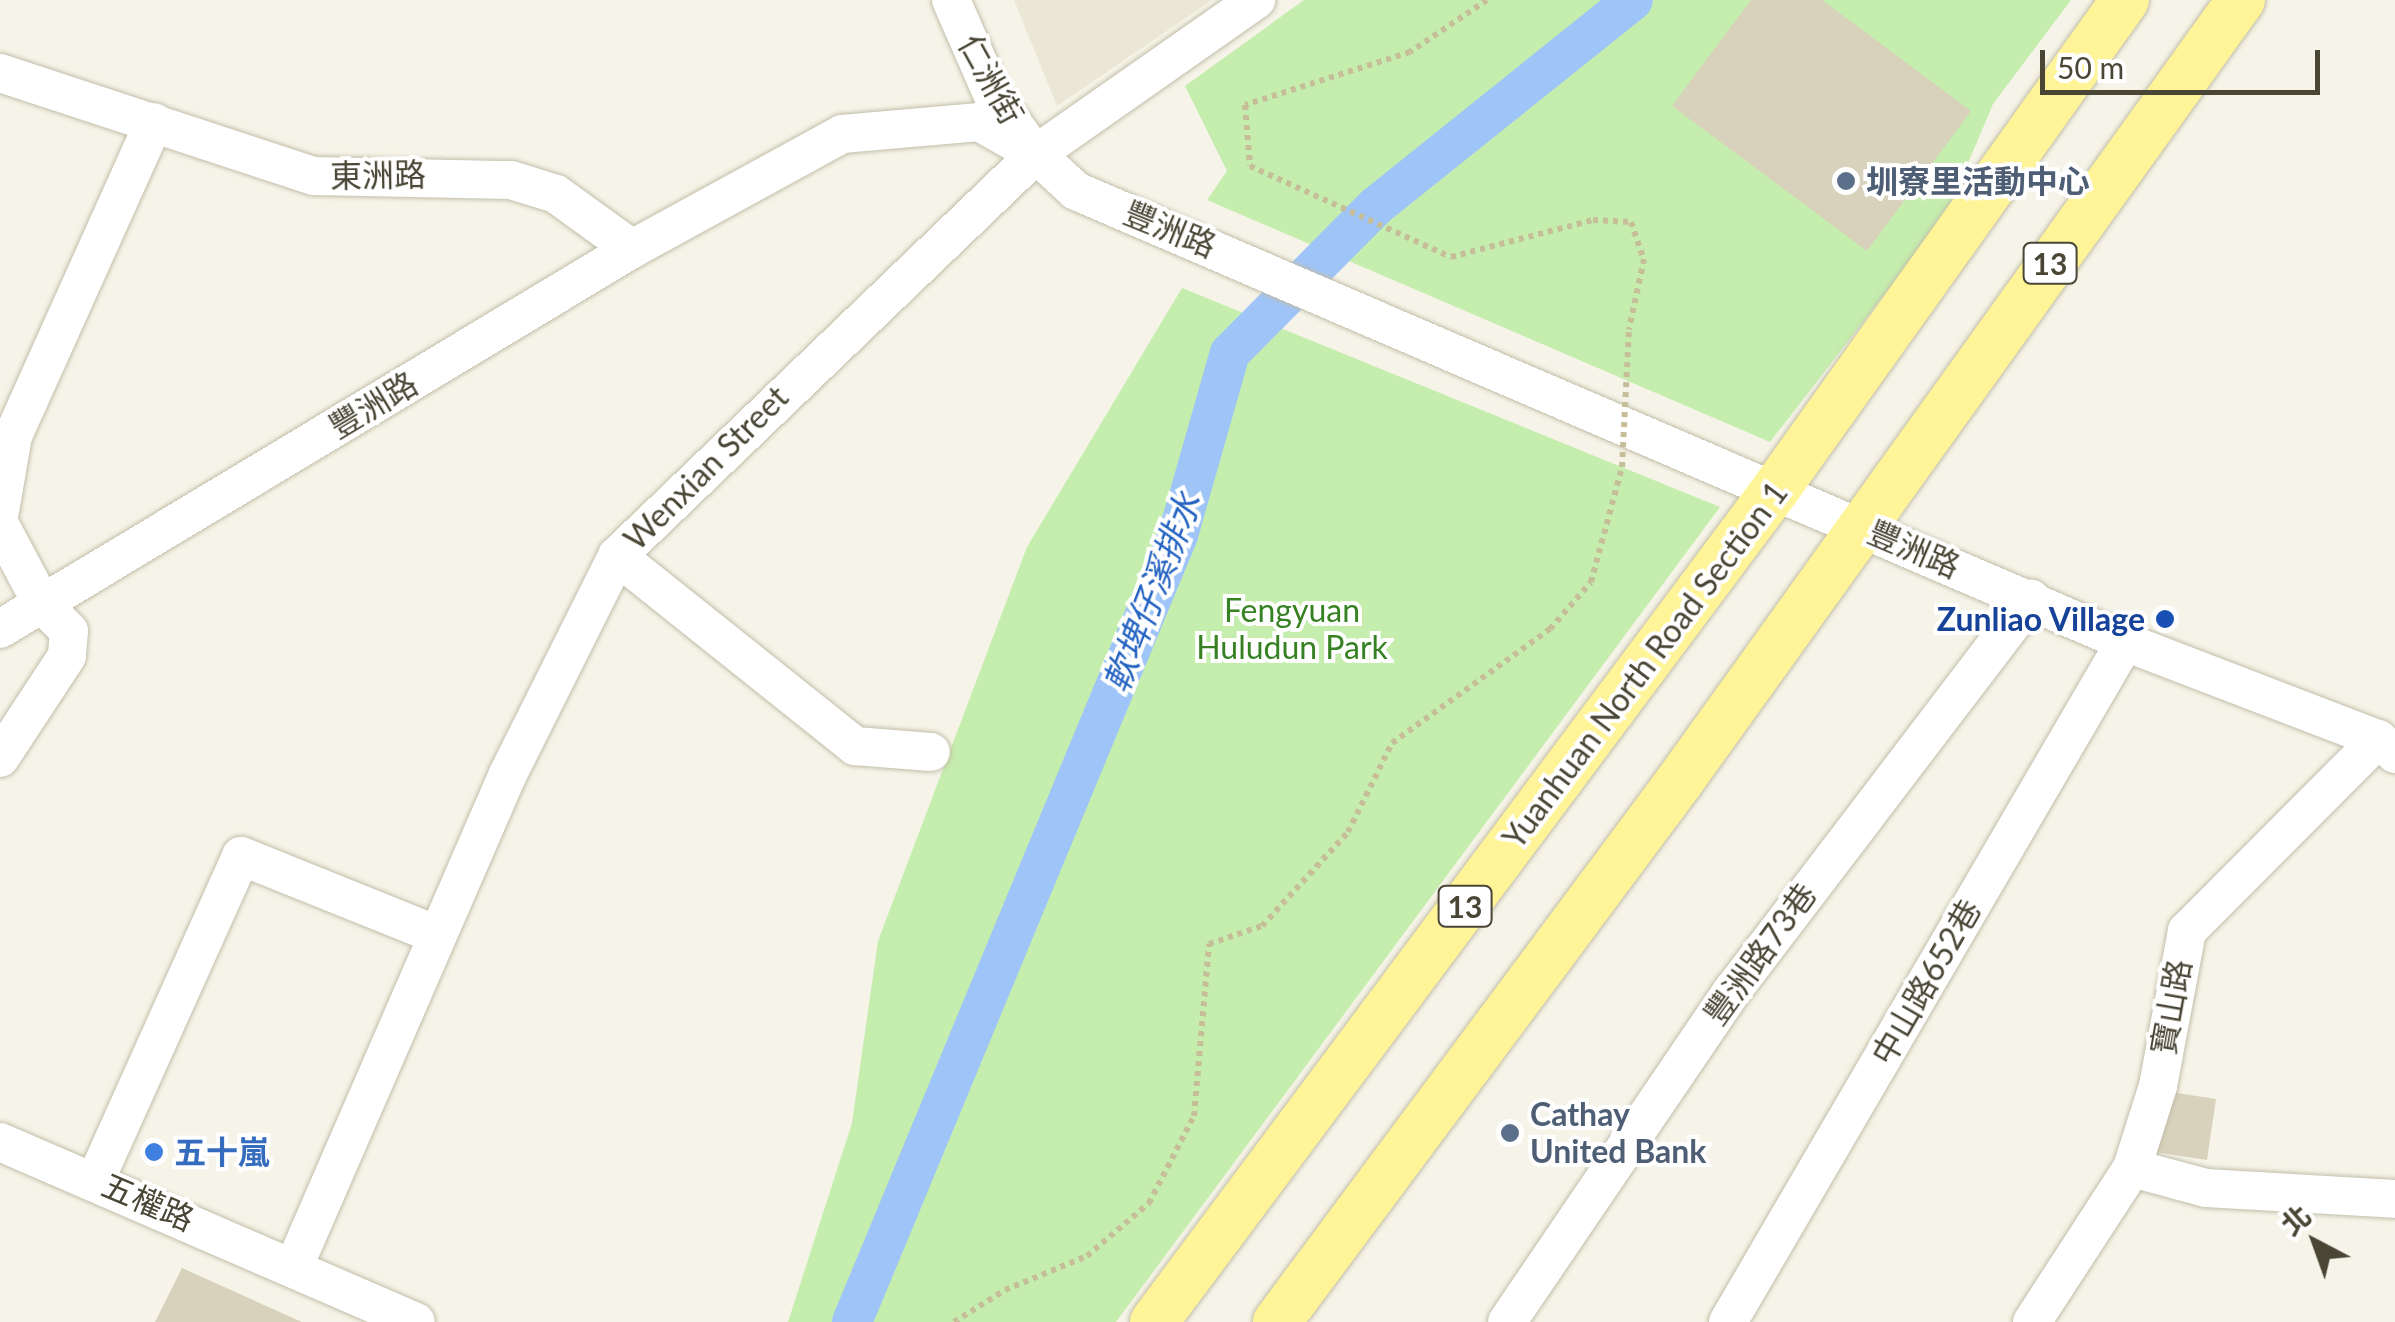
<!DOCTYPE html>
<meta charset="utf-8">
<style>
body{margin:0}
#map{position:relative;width:2395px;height:1322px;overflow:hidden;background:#f6f4e8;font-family:Lato,"Noto Sans TC",sans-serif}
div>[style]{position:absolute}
.residential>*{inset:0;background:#eae7d6}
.green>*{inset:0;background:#c5edad}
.canal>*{height:40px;margin:-20px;padding:0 20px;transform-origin:20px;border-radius:20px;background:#9fc4f7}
.building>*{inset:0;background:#d8d2bc}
.path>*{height:6px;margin-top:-3px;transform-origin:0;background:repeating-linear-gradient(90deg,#c5be99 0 5px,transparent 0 10px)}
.roads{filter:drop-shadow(0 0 2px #c2beaa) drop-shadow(0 0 2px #c2beaa)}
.minor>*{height:38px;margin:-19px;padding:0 19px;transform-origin:19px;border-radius:19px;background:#fff}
.major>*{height:48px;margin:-24px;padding:0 24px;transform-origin:24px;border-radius:24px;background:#fff498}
.path-bridge>*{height:6px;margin-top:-3px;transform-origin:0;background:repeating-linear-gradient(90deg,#c5be99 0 5px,transparent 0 10px)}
.dots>*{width:28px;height:28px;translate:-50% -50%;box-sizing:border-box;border:5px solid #fff;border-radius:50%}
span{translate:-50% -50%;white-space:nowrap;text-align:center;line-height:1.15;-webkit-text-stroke:8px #fff;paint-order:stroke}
.shield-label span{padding:2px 8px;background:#fff;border:2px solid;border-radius:8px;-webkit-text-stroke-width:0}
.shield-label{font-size:30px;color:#4a4636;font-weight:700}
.street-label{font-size:32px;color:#4a4636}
.service-label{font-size:32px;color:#4e5e75;font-weight:700}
.left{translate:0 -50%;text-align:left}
.park-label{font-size:32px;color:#368223}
.transit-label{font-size:32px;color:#164399;font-weight:700}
.right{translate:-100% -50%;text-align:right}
.shop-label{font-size:32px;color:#366cbe;font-weight:700}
.water-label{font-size:35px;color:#2463c1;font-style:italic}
.north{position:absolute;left:2265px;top:1192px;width:100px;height:100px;-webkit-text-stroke:8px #fff;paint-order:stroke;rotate:319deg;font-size:28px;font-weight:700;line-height:40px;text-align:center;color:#4a4636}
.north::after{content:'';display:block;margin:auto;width:35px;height:45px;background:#4a4636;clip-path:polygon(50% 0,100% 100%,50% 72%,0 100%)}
.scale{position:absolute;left:2040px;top:50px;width:280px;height:45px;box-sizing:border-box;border:5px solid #4a4636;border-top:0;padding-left:12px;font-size:30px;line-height:35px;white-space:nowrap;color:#4a4636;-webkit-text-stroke:8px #fff;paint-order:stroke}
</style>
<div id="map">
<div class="residential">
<div style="clip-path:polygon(1014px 0,1212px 0,1057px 106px)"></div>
</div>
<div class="green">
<div style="clip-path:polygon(1304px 0,2071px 0,1993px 104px,1946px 215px,1770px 442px,1207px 200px,1227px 171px,1185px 86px)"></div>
<div style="clip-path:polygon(1182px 288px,1720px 507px,1116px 1322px,788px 1322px,852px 1123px,878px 941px,1027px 547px)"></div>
</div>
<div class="canal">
<div style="left:852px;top:1322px;width:852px;rotate:-67.5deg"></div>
<div style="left:1178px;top:535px;width:189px;rotate:-74.1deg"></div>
<div style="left:1230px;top:353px;width:207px;rotate:-45.2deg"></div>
<div style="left:1376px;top:206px;width:329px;rotate:-38.7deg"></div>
</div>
<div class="building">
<div style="clip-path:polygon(1751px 0,1822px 0,1971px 111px,1867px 251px,1672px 106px)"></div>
<div style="clip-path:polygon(2164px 1091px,2216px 1099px,2207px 1160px,2155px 1152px)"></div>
<div style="clip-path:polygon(182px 1268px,302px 1322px,155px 1322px)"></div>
</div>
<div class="path">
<div style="left:1487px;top:0;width:93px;rotate:146deg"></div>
<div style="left:1410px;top:52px;width:173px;rotate:162.2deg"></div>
<div style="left:1245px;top:105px;width:61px;rotate:85.3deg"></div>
<div style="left:1250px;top:166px;width:221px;rotate:24.4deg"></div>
<div style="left:1451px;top:257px;width:147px;rotate:-14.6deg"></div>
<div style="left:1593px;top:220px;width:38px;rotate:3deg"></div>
<div style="left:1631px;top:222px;width:39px;rotate:71deg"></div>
<div style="left:1644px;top:259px;width:72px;rotate:102.1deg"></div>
<div style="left:954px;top:1322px;width:60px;rotate:-32.1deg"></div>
<div style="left:1005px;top:1290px;width:89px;rotate:-22.5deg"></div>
<div style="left:1087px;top:1256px;width:82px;rotate:-40.5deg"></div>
<div style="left:1149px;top:1203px;width:98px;rotate:-62.7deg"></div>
<div style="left:1194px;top:1116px;width:173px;rotate:-85deg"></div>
<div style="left:1209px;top:944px;width:56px;rotate:-18.8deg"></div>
<div style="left:1262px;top:926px;width:127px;rotate:-47.5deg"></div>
<div style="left:1348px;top:832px;width:99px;rotate:-63.7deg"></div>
<div style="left:1392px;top:743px;width:195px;rotate:-35.8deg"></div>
<div style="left:1550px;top:629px;width:62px;rotate:-48.9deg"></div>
<div style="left:1591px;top:582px;width:119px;rotate:-74.9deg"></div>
</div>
<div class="roads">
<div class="minor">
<div style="left:951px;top:0;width:105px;rotate:66.4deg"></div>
<div style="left:993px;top:96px;width:54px;rotate:54deg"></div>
<div style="left:0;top:73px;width:330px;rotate:18.2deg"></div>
<div style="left:314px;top:176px;width:197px;rotate:1.2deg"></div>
<div style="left:511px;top:180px;width:47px;rotate:17.3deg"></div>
<div style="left:556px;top:194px;width:94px;rotate:35.9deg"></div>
<div style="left:0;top:511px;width:76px;rotate:-80.2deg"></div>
<div style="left:13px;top:436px;width:344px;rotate:-65.8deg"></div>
<div style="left:0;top:525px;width:89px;rotate:62deg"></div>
<div style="left:42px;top:604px;width:38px;rotate:45deg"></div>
<div style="left:69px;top:631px;width:25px;rotate:95deg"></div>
<div style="left:67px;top:656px;width:122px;rotate:123.3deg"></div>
<div style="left:617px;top:556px;width:305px;rotate:38.6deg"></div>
<div style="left:855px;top:746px;width:76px;rotate:4.5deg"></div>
<div style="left:0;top:629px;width:737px;rotate:-31.02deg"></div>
<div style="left:632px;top:249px;width:239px;rotate:-28.7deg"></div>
<div style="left:842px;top:134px;width:138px;rotate:-5deg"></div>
<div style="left:979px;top:122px;width:65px;rotate:29.3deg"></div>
<div style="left:1036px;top:154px;width:54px;rotate:42.8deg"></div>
<div style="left:1076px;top:191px;width:1142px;rotate:23.26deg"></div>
<div style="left:2125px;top:642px;width:271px;rotate:21deg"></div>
<div style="left:2378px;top:739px;width:23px;rotate:41deg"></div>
<div style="left:0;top:1142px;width:453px;rotate:23.4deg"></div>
<div style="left:2132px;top:1168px;width:77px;rotate:15.1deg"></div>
<div style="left:2206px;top:1188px;width:189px;rotate:3.3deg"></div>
<div style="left:96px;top:1179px;width:354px;rotate:-65.8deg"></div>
<div style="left:241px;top:856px;width:212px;rotate:21.9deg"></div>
<div style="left:295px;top:1264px;width:534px;rotate:-66.51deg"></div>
<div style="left:508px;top:774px;width:244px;rotate:-63.4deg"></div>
<div style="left:617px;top:556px;width:581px;rotate:-43.81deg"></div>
<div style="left:1036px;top:154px;width:269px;rotate:-35deg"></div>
<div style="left:1507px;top:1322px;width:402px;rotate:-55.8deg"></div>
<div style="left:1733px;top:990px;width:492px;rotate:-52.7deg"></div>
<div style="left:1728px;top:1322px;width:787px;rotate:-59.72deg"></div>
<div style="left:2032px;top:1322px;width:184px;rotate:-57deg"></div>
<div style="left:2132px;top:1168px;width:86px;rotate:-72.4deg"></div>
<div style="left:2158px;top:1086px;width:158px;rotate:-79.4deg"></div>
<div style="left:2187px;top:931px;width:271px;rotate:-45.1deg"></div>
</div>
<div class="major">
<div style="left:1154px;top:1322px;width:1038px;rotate:-53.26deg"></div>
<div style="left:1775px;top:490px;width:602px;rotate:-54.46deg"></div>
<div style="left:1277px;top:1322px;width:673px;rotate:-53.33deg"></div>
<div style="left:1679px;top:782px;width:963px;rotate:-54.3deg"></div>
</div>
</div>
<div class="path-bridge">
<div style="left:1622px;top:467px;width:138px;rotate:-87.1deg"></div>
</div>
<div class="dots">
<div style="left:1846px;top:181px;background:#5c6f8a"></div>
<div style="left:2165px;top:619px;background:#1a4fb4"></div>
<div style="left:1510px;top:1133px;background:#5c6f8a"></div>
<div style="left:154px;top:1152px;background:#3f7fe0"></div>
</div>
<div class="shield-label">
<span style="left:2050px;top:263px">13</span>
<span style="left:1465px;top:906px">13</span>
</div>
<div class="street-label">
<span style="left:991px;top:79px;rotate:61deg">仁洲街</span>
<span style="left:378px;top:175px;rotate:-1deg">東洲路</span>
<span style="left:1170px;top:229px;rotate:22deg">豐洲路</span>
<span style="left:373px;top:405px;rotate:-31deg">豐洲路</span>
<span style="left:706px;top:468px;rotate:-45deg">Wenxian Street</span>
<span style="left:1914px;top:549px;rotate:23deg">豐洲路</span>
<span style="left:1645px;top:665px;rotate:-53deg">Yuanhuan North Road Section 1</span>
<span style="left:1760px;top:954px;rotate:-54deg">豐洲路73巷</span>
<span style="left:1926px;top:982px;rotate:-60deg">中山路652巷</span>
<span style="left:2171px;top:1007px;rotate:-80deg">寶山路</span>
<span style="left:148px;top:1202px;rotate:23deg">五權路</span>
</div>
<div class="service-label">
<span class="left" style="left:1866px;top:181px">圳寮里活動中心</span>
<span class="left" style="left:1530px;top:1133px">Cathay<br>United Bank</span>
</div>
<div class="park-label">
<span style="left:1292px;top:629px">Fengyuan<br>Huludun Park</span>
</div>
<div class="transit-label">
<span class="right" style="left:2145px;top:619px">Zunliao Village</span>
</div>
<div class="shop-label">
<span class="left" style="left:174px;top:1152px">五十嵐</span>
</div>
<div class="water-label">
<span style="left:1151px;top:592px;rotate:-69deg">軟埤仔溪排水</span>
</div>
<div class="north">北</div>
<div class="scale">50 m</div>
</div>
